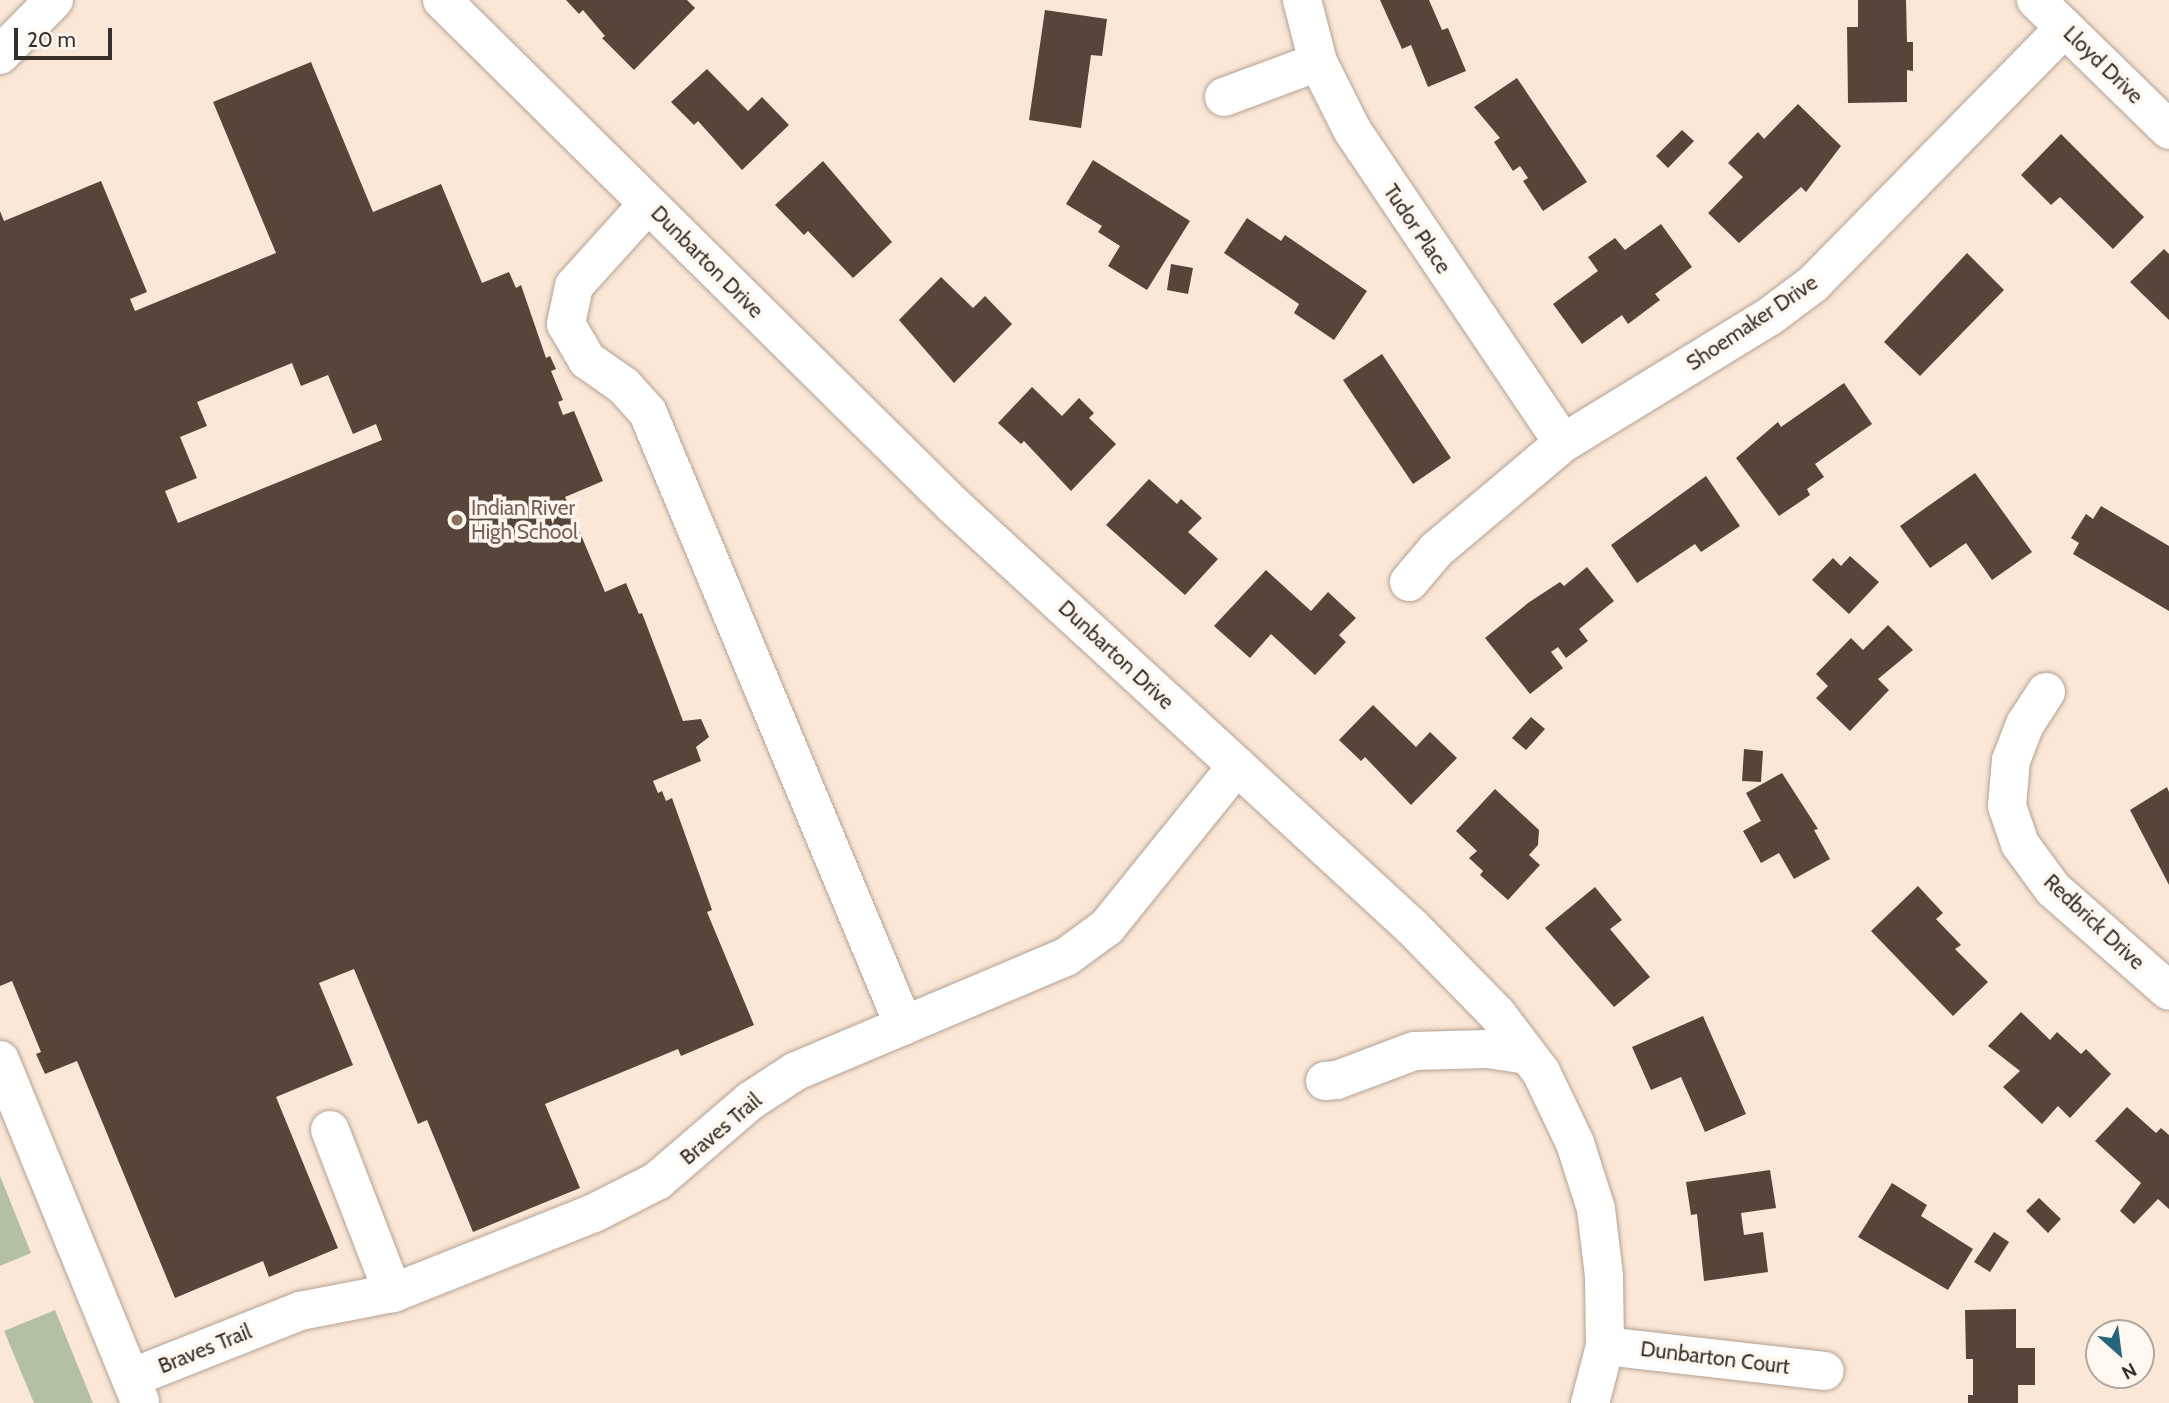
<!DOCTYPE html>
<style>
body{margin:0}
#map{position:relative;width:2169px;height:1403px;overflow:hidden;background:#fae7d7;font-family:Cabin,sans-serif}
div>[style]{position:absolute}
.green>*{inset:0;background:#b3c0a3}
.building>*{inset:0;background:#57453a}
.roads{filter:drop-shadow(0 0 2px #b4a293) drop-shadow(0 0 2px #b4a293)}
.minor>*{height:38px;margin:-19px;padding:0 19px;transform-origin:19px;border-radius:19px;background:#fff}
.dots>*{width:19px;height:19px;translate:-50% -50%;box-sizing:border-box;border:4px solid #fff7f0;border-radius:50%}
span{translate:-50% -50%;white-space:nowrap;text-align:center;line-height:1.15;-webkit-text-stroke:7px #fff7f0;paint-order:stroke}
.street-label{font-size:21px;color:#372f29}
.education-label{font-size:21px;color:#785e54}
.left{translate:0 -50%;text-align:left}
.north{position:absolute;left:2085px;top:1319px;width:70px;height:70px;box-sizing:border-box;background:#fff7f0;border:2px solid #afa7a0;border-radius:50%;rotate:152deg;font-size:19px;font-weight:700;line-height:28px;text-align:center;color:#372f29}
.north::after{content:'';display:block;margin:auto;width:24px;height:32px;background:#25667a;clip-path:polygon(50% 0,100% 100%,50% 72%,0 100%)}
.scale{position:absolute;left:14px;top:28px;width:98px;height:32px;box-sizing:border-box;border:4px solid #372f29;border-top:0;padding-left:9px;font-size:21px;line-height:24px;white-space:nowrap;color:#372f29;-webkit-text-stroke:5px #fff7f0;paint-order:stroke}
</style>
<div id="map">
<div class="green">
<div style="clip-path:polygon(0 1176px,31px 1253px,0 1266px)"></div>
<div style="clip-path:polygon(55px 1310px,93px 1403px,34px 1403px,4px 1331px)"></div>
</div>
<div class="building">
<div style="clip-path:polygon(566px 0,687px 0,695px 8px,634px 70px,602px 38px,605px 36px,583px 10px,579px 14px)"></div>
<div style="clip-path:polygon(1380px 0,1429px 0,1442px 30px,1448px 28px,1466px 71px,1428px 87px,1411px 45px,1402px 49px)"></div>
<div style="clip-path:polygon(1858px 0,1906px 0,1907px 42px,1913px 42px,1913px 71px,1907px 70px,1907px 102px,1848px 103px,1847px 27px,1858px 27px)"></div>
<div style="clip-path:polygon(1045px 10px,1107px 19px,1102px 56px,1091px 55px,1081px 128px,1029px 120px)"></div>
<div style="clip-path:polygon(evenodd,311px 62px,373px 212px,441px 184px,482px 283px,509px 272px,516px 288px,521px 285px,546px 358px,550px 356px,556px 369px,551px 371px,563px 400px,558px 402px,563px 415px,574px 411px,603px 481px,565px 497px,605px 592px,626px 583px,639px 614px,642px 613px,683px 721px,701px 719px,709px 737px,696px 747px,701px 761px,653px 781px,658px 793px,662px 791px,666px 801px,672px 798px,712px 910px,707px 912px,754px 1025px,681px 1056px,678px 1049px,545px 1104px,580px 1188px,473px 1232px,427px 1120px,418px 1124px,354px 969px,319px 983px,353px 1065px,276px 1097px,338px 1248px,269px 1277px,263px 1261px,175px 1298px,77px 1061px,45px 1074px,36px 1054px,41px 1052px,12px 981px,0 986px,0 211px,4px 221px,101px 181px,147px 292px,130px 299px,135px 311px,276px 253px,213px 102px,311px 62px,292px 363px,301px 386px,328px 375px,353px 434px,376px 424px,382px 440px,178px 523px,165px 491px,197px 478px,180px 437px,207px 426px,197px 402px,292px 363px)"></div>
<div style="clip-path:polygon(707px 69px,748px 111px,762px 97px,789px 125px,742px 170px,698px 121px,694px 125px,671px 102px)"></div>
<div style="clip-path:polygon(1517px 78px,1587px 182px,1543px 211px,1523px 181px,1528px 178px,1520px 166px,1513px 171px,1494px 142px,1500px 138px,1474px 107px)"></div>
<div style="clip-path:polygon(1798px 104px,1841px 146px,1806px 192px,1801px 187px,1739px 243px,1708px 213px,1743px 177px,1728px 163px,1758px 132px,1764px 139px)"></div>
<div style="clip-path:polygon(1682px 130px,1694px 141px,1668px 168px,1656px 156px)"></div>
<div style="clip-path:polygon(2061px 134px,2144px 217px,2113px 249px,2060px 197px,2051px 205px,2021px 175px)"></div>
<div style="clip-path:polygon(1093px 160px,1190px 221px,1147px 290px,1108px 266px,1120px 246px,1098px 232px,1102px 226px,1066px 204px)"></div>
<div style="clip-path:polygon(823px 161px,892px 242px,853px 278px,808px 231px,804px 235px,775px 205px)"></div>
<div style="clip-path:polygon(1247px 218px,1281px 241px,1285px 235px,1367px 291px,1334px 340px,1294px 313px,1299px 304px,1224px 253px)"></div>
<div style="clip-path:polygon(1661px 224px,1692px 267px,1655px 294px,1660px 300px,1628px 324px,1622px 315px,1582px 344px,1553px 304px,1598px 271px,1588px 257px,1615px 238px,1625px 250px)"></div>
<div style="clip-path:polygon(2164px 249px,2169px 254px,2169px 320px,2130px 282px)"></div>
<div style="clip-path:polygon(1967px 253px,2004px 290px,1920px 376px,1884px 342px)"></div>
<div style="clip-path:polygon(1171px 264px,1193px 268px,1188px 294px,1167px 290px)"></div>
<div style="clip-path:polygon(941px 277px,973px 308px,985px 296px,1012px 324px,954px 383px,899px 320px)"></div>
<div style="clip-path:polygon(1382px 354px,1451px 458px,1413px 484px,1343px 380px)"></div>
<div style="clip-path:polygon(1844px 383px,1872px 424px,1815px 464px,1824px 477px,1807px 489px,1810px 495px,1779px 516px,1736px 458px,1778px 422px,1781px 427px)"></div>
<div style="clip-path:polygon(1032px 387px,1062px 416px,1079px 398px,1094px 413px,1089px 418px,1116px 444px,1071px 491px,1024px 441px,1021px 444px,998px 423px)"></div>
<div style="clip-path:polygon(1975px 473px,2032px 552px,1992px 580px,1966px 543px,1930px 568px,1900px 526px)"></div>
<div style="clip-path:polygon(1706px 476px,1740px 526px,1701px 552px,1695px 544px,1637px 583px,1611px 545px)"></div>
<div style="clip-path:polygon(1149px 479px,1177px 504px,1181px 499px,1202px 518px,1188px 532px,1218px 559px,1185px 595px,1106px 525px)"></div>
<div style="clip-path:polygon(2101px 506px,2169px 546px,2169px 611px,2073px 554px,2079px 543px,2071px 538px,2086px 514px,2093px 519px)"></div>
<div style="clip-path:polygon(1850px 556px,1879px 582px,1849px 614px,1812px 580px,1833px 558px,1841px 566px)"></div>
<div style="clip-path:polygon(1587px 567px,1614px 601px,1579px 629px,1588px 641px,1566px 658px,1558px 647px,1551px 652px,1563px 668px,1530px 694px,1485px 638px,1528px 603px,1560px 582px,1564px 586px)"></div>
<div style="clip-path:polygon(1266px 570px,1311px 611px,1328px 592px,1356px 618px,1339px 635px,1346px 642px,1315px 675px,1271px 634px,1250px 658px,1214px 626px)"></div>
<div style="clip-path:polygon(1888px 625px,1913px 650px,1878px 679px,1889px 690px,1850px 731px,1816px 698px,1828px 686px,1816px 674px,1851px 638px,1863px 650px)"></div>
<div style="clip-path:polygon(1373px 705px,1416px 747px,1430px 732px,1457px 758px,1411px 805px,1365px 757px,1361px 761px,1339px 740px)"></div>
<div style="clip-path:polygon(1531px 717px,1545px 729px,1526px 750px,1512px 738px)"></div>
<div style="clip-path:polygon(1744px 749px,1763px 751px,1761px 782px,1742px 781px)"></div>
<div style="clip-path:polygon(1782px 773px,1818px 829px,1814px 830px,1830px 859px,1794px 879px,1779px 853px,1761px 863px,1743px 831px,1761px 821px,1746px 793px)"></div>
<div style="clip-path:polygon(2167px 787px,2169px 792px,2169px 885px,2130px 810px)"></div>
<div style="clip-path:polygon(1495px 789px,1539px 830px,1538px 845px,1529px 855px,1540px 865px,1508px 900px,1480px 875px,1483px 871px,1469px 858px,1477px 851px,1456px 831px)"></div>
<div style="clip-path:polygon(1918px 886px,1943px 913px,1936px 919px,1961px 945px,1955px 949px,1988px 982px,1953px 1016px,1871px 931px)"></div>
<div style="clip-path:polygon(1595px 887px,1622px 920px,1610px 929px,1650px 977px,1614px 1007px,1545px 928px)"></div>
<div style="clip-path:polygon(2021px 1012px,2050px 1040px,2057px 1032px,2081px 1054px,2086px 1049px,2111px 1074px,2070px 1118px,2058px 1106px,2042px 1124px,2003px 1087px,2020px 1071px,1988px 1046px)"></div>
<div style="clip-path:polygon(1703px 1016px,1746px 1114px,1705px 1132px,1681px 1077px,1651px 1090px,1632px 1047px)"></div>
<div style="clip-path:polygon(2127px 1107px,2156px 1133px,2161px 1128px,2169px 1135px,2169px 1209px,2158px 1199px,2134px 1224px,2120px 1211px,2141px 1183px,2095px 1141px)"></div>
<div style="clip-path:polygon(1770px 1170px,1776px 1208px,1741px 1213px,1744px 1235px,1763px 1232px,1768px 1272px,1704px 1281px,1697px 1214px,1691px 1215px,1686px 1182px)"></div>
<div style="clip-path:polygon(1892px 1183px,1927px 1205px,1921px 1216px,1973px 1249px,1948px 1290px,1858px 1237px)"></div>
<div style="clip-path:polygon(2039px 1198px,2061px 1219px,2048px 1233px,2026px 1211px)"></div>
<div style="clip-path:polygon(1994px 1232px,2009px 1242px,1990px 1272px,1974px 1262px)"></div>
<div style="clip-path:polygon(2016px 1309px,2016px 1348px,2035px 1348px,2035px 1385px,2018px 1385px,2018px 1403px,1968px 1403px,1968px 1395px,1973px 1395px,1973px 1359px,1966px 1359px,1965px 1310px)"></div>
</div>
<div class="roads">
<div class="minor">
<div style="left:442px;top:0;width:720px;rotate:44.66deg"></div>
<div style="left:954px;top:506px;width:622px;rotate:42.59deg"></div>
<div style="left:1412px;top:927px;width:122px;rotate:45.7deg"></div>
<div style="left:1497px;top:1014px;width:73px;rotate:52.8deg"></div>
<div style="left:1541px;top:1072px;width:79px;rotate:64.4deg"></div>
<div style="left:1575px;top:1143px;width:69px;rotate:72.3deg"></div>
<div style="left:1596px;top:1209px;width:67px;rotate:83.2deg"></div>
<div style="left:1604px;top:1276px;width:70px;rotate:89.2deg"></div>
<div style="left:1605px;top:1346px;width:59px;rotate:104.7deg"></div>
<div style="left:1302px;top:0;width:64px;rotate:75.5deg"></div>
<div style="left:1318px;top:62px;width:76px;rotate:63.4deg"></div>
<div style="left:1352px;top:130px;width:377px;rotate:56deg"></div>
<div style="left:2036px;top:0;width:186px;rotate:44.3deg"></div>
<div style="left:0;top:55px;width:77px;rotate:-45.5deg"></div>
<div style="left:1224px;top:97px;width:100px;rotate:-20.4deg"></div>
<div style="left:648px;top:204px;width:110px;rotate:132.1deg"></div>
<div style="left:574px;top:286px;width:39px;rotate:102deg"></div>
<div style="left:566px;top:324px;width:42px;rotate:59.7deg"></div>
<div style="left:587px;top:360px;width:45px;rotate:35.1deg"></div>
<div style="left:624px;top:386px;width:36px;rotate:48deg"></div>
<div style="left:648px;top:413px;width:664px;rotate:67.33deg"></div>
<div style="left:1409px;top:582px;width:42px;rotate:-49.8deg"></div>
<div style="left:1436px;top:550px;width:166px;rotate:-40.1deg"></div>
<div style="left:1563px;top:443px;width:241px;rotate:-31.5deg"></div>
<div style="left:1769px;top:317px;width:55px;rotate:-36.9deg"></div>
<div style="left:1813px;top:284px;width:359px;rotate:-45.5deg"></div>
<div style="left:2046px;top:692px;width:38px;rotate:123deg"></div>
<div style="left:2025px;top:724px;width:39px;rotate:111deg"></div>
<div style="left:2011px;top:760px;width:46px;rotate:95deg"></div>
<div style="left:2007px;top:806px;width:40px;rotate:71.1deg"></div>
<div style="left:2020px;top:844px;width:56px;rotate:53.7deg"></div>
<div style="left:2053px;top:889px;width:154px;rotate:41.3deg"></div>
<div style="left:0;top:1060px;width:369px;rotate:67.7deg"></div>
<div style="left:1325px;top:1081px;width:12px;rotate:-5deg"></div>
<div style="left:1337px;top:1080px;width:82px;rotate:-20.6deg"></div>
<div style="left:1414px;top:1051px;width:73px;rotate:-1.6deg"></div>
<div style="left:1487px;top:1049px;width:41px;rotate:8.3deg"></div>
<div style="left:330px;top:1130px;width:175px;rotate:68.9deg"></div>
<div style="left:1605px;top:1346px;width:221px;rotate:6.5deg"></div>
<div style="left:131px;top:1378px;width:182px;rotate:-21.6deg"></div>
<div style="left:300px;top:1311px;width:95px;rotate:-11deg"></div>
<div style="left:393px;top:1293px;width:216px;rotate:-21.7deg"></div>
<div style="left:594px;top:1213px;width:71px;rotate:-26.9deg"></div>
<div style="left:657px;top:1181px;width:123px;rotate:-40.7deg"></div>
<div style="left:750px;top:1101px;width:55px;rotate:-33.1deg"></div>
<div style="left:796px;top:1071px;width:293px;rotate:-22.9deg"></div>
<div style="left:1066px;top:957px;width:51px;rotate:-36.2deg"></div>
<div style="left:1107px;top:927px;width:207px;rotate:-51.1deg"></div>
</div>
</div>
<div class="dots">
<div style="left:457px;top:520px;background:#8d6e63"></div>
</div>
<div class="street-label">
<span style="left:2103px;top:65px;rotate:44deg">Lloyd Drive</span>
<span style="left:1417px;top:229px;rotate:56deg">Tudor Place</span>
<span style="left:707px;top:262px;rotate:45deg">Dunbarton Drive</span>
<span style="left:1752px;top:323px;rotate:-34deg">Shoemaker Drive</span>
<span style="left:1116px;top:655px;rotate:43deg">Dunbarton Drive</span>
<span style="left:2094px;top:922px;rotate:43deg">Redbrick Drive</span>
<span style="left:721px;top:1129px;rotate:-40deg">Braves Trail</span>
<span style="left:205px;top:1349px;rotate:-22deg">Braves Trail</span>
<span style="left:1715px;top:1358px;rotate:7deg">Dunbarton Court</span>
</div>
<div class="education-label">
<span class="left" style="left:471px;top:520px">Indian River<br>High School</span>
</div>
<div class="north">N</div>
<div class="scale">20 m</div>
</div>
